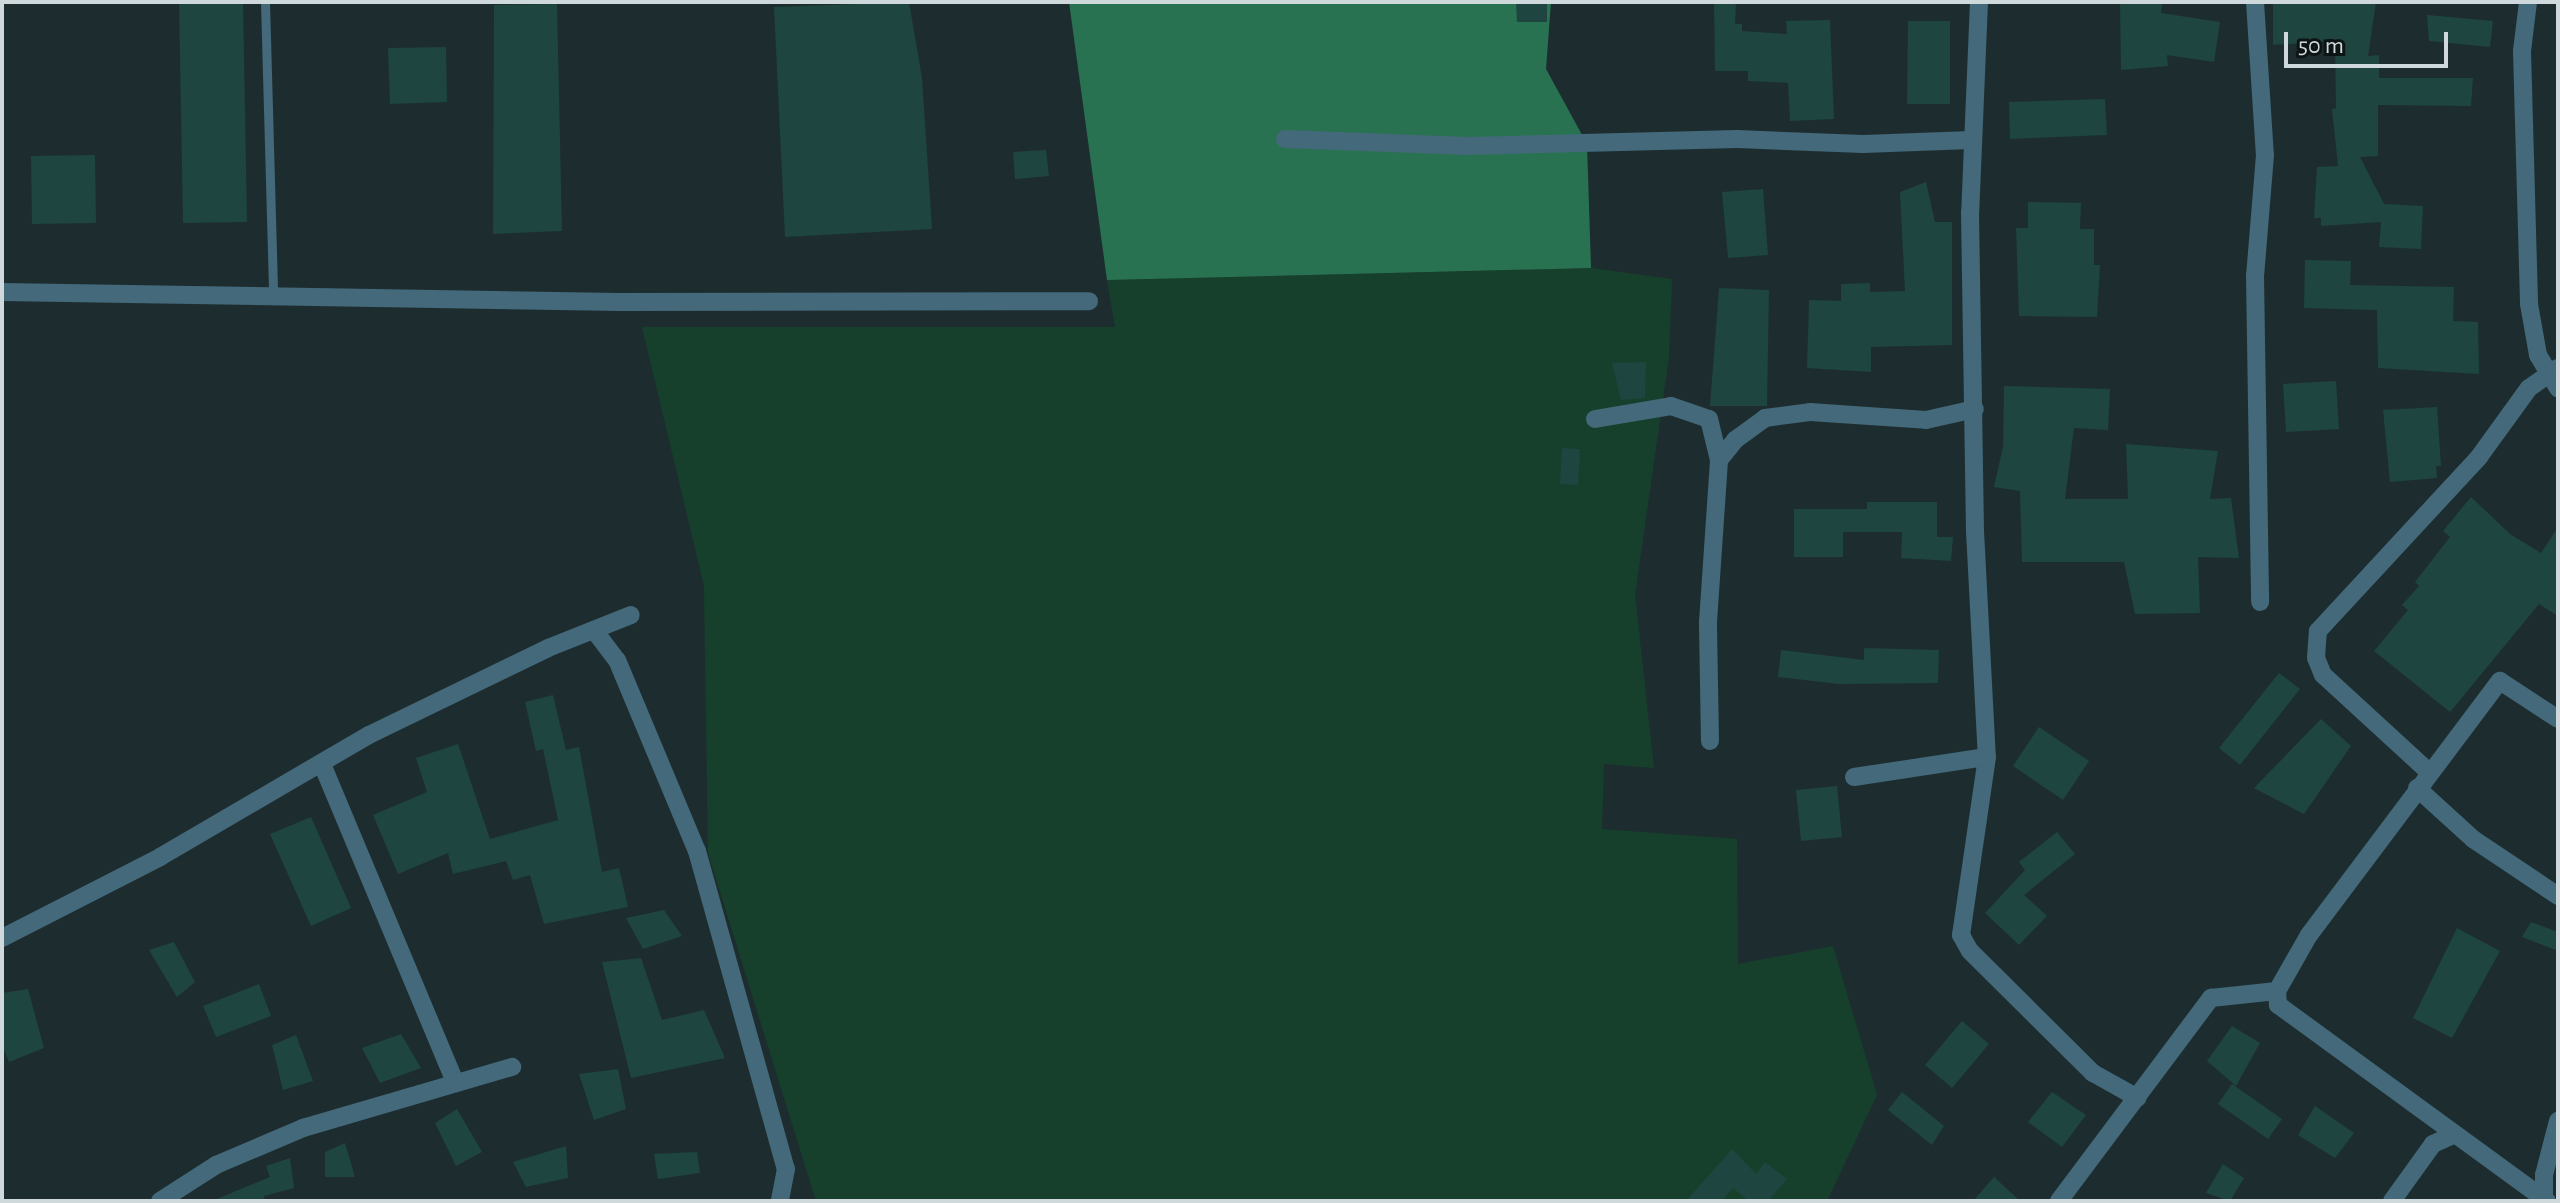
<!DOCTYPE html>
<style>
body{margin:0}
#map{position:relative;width:2560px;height:1203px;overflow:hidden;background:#1d2d2f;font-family:"Alegreya Sans",sans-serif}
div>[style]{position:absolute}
.green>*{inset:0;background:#16402c}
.forest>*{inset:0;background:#297251}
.building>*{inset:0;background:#1e453f}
.lane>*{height:9px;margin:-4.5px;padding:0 4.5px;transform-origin:4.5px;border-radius:4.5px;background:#43697a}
.street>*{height:18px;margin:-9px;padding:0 9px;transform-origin:9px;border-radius:9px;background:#43697a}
span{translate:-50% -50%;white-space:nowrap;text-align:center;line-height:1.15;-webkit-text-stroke:6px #0d1414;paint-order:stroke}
.frame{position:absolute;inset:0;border:4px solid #cfd8da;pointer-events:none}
.scale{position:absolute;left:2284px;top:32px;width:164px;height:36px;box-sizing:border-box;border:4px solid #cfd8da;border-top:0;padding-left:10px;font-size:24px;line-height:28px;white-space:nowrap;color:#cfd8da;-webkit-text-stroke:6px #0d1414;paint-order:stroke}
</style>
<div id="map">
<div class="green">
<div style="clip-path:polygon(1591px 268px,1672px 279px,1669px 357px,1635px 595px,1654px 768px,1604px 764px,1602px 829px,1737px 839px,1738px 964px,1833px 946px,1877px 1095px,1827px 1201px,816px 1201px,708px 853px,704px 586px,642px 327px,1115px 327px,1107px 280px)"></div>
</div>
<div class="forest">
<div style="clip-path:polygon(1069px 2px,1551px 2px,1546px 69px,1587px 144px,1591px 268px,1107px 280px)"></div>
</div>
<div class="building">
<div style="clip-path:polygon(179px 2px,243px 2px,247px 222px,183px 223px)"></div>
<div style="clip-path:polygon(909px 2px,922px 78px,932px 229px,785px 237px,774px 7px)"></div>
<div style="clip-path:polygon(1516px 2px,1547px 2px,1547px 22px,1517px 22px)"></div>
<div style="clip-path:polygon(1714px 2px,1736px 2px,1735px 24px,1742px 24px,1742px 31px,1787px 34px,1786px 21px,1830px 20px,1834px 119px,1790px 121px,1788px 83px,1748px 81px,1748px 71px,1715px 71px)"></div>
<div style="clip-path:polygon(2120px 2px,2162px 2px,2161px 13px,2220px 22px,2214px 62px,2167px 55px,2168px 66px,2121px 70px)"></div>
<div style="clip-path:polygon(2273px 2px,2376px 2px,2368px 56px,2379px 55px,2379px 78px,2473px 78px,2471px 106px,2378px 105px,2378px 156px,2360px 157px,2384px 204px,2423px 206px,2421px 249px,2379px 247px,2381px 222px,2321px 226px,2321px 218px,2314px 218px,2317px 167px,2338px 166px,2332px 109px,2336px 108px,2335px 41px,2273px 45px)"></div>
<div style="clip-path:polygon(557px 4px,562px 231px,493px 234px,494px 5px)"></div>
<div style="clip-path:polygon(2427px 15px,2493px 21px,2490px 47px,2429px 41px)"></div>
<div style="clip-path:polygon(1908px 21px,1950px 21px,1950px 104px,1907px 104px)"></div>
<div style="clip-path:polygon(446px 47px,447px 102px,390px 104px,388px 48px)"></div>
<div style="clip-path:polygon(2105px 99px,2107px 135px,2010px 139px,2009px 102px)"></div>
<div style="clip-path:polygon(1046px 150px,1049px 176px,1015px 179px,1013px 152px)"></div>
<div style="clip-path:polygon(95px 155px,96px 223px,32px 224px,31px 156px)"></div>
<div style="clip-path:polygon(1926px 182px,1935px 222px,1952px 222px,1952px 345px,1871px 347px,1871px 372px,1807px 368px,1809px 300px,1841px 301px,1841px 284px,1870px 283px,1870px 292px,1905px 291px,1900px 192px)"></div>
<div style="clip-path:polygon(1763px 189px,1768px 255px,1728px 258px,1722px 192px)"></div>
<div style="clip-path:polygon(2028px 202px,2081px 203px,2080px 229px,2094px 229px,2094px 265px,2100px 265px,2097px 317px,2019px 316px,2016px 228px,2028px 228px)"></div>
<div style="clip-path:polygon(2305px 260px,2351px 261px,2350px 285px,2454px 287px,2453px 321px,2478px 322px,2479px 374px,2378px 368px,2377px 310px,2304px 308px)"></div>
<div style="clip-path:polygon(1719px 288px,1769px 290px,1767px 406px,1710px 406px)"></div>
<div style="clip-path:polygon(1646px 362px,1645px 398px,1621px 400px,1612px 363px)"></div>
<div style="clip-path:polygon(2336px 381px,2339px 429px,2286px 432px,2283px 384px)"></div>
<div style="clip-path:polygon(2004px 386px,2110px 389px,2108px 430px,2074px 428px,2065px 499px,2128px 499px,2126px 444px,2218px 451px,2210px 499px,2231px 498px,2239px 558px,2198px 557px,2200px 613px,2135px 614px,2124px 562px,2022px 562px,2020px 491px,1994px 487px,2003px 447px)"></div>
<div style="clip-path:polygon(2437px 407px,2441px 466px,2436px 466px,2437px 478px,2390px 482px,2383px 410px)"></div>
<div style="clip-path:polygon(1562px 448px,1580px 449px,1578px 485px,1560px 484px)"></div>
<div style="clip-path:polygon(2471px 497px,2510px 534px,2541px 553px,2558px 527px,2558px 616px,2539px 604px,2450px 712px,2374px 651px,2408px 610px,2402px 605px,2419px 586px,2415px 582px,2450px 537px,2443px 531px)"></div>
<div style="clip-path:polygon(1867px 502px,1937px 502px,1937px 537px,1953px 537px,1951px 561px,1901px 558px,1902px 532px,1843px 532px,1843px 557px,1794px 557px,1794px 509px,1867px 509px)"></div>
<div style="clip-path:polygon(1864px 648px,1939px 650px,1938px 683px,1839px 684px,1778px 677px,1781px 650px,1864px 660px)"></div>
<div style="clip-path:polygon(2279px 673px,2300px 689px,2240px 765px,2219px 748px)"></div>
<div style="clip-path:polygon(553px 695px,566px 750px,579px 747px,602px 872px,619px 868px,628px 907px,544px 924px,530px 875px,513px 880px,506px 861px,453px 874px,448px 853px,398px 874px,373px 815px,427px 792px,416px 758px,458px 744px,490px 839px,558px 820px,543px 749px,536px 751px,525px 702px)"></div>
<div style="clip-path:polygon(2321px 719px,2351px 746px,2304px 814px,2254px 788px)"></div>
<div style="clip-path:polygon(2039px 727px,2089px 761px,2063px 800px,2013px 766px)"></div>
<div style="clip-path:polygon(1837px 786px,1842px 837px,1801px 841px,1796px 790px)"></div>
<div style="clip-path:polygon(311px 817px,351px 908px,311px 926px,270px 834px)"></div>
<div style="clip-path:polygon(2057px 832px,2075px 854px,2024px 895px,2047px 916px,2019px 945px,1985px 913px,2025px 870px,2019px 862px)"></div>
<div style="clip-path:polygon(664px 910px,682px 936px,643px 949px,626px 918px)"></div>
<div style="clip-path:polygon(2531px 922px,2558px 932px,2558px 951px,2522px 937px)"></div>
<div style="clip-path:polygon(2457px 928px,2500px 951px,2452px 1038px,2413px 1018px)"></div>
<div style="clip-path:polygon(174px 942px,195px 982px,177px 997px,149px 950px)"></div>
<div style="clip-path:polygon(641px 958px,662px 1020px,704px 1010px,725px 1058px,631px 1078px,602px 962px)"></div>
<div style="clip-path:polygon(259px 984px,271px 1016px,216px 1037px,203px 1006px)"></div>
<div style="clip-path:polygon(28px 989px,44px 1048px,9px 1062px,2px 1046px,2px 993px)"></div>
<div style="clip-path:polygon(1962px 1021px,1989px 1044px,1952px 1088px,1925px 1065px)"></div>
<div style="clip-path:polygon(2232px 1026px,2260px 1043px,2236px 1086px,2207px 1061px)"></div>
<div style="clip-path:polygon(401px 1034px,421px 1068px,380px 1083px,362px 1048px)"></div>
<div style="clip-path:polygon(296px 1035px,313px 1081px,283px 1090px,272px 1045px)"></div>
<div style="clip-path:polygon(618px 1069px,626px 1109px,594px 1120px,579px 1074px)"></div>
<div style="clip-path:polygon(2232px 1084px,2282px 1119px,2268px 1139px,2218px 1104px)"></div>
<div style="clip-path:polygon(1902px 1092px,1944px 1126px,1932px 1145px,1888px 1110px)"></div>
<div style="clip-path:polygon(2052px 1092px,2086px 1115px,2062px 1147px,2028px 1122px)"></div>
<div style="clip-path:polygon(2315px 1106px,2354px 1133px,2335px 1158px,2298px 1135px)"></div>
<div style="clip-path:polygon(457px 1109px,482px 1152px,456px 1166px,435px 1123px)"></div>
<div style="clip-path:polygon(345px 1143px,355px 1177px,325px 1177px,325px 1152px)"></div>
<div style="clip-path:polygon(566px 1146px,568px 1178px,526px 1187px,513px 1162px)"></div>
<div style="clip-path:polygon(1732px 1149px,1756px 1174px,1765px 1162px,1787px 1179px,1768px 1201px,1749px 1201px,1733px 1188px,1721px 1201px,1686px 1201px)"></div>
<div style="clip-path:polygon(697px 1152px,700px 1173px,658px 1179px,654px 1154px)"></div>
<div style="clip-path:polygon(290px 1158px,294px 1188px,264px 1196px,265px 1201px,212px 1201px,270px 1177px,266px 1166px)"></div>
<div style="clip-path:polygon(2223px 1164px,2244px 1178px,2230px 1201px,2206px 1193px)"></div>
<div style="clip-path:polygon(1994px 1177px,2020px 1201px,1973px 1201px)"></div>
</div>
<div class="lane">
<div style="left:265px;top:2px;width:295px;rotate:88.4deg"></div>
</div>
<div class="street">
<div style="left:1979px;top:2px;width:211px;rotate:92.4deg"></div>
<div style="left:1970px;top:213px;width:318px;rotate:89.1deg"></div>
<div style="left:1975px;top:531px;width:226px;rotate:87deg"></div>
<div style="left:1987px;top:757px;width:180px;rotate:98.3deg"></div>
<div style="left:1961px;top:935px;width:18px;rotate:61deg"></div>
<div style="left:1970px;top:951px;width:173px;rotate:44.8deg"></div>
<div style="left:2093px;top:1073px;width:51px;rotate:29.1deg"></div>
<div style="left:2255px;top:2px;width:153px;rotate:86.3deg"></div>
<div style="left:2265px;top:155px;width:121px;rotate:94.7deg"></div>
<div style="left:2255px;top:276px;width:326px;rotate:89.1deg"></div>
<div style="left:2528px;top:2px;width:49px;rotate:97deg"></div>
<div style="left:2522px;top:51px;width:253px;rotate:88.4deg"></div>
<div style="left:2529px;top:304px;width:52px;rotate:80deg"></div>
<div style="left:2538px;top:355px;width:39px;rotate:59deg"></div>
<div style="left:1285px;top:139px;width:183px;rotate:2.2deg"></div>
<div style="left:1468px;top:146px;width:269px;rotate:-1.5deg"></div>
<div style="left:1737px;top:139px;width:126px;rotate:2.3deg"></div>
<div style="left:1863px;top:144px;width:108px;rotate:-2.1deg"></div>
<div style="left:2px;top:292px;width:618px;rotate:0.93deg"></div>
<div style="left:620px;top:302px;width:469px;rotate:-0.1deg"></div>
<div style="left:1595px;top:419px;width:77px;rotate:-9.7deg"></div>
<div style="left:1671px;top:406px;width:40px;rotate:18.9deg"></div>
<div style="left:1709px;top:419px;width:42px;rotate:76.3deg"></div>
<div style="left:594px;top:630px;width:38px;rotate:53deg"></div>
<div style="left:617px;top:660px;width:207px;rotate:67.3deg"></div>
<div style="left:697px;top:851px;width:330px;rotate:74.4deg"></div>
<div style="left:786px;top:1169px;width:33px;rotate:101deg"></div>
<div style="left:1710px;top:741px;width:119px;rotate:-91deg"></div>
<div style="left:1708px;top:622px;width:162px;rotate:-86.1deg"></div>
<div style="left:1719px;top:460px;width:26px;rotate:-51deg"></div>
<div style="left:1735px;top:440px;width:37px;rotate:-36deg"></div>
<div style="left:1765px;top:418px;width:45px;rotate:-7.6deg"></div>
<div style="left:1810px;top:412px;width:116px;rotate:3.9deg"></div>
<div style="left:1926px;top:420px;width:50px;rotate:-12.7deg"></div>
<div style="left:322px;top:764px;width:345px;rotate:67.3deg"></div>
<div style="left:2429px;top:772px;width:144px;rotate:-137.5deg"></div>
<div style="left:2323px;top:675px;width:18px;rotate:-112deg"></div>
<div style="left:2316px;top:658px;width:27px;rotate:-86deg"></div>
<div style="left:2318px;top:631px;width:237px;rotate:-47.2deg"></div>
<div style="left:2479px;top:457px;width:85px;rotate:-54.1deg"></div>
<div style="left:2529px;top:388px;width:35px;rotate:-35deg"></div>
<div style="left:1854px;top:777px;width:134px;rotate:-8.6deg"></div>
<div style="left:2417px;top:788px;width:76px;rotate:42.3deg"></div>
<div style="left:2473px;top:839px;width:102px;rotate:33.8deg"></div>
<div style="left:2px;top:938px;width:178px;rotate:-27.1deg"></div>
<div style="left:160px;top:857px;width:242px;rotate:-30.3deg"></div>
<div style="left:369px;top:735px;width:199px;rotate:-25.9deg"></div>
<div style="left:548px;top:648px;width:89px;rotate:-21.7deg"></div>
<div style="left:2544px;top:1199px;width:24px;rotate:-90deg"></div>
<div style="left:2544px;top:1175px;width:56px;rotate:-75.5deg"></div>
<div style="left:160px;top:1201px;width:67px;rotate:-32.7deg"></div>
<div style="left:216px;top:1165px;width:95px;rotate:-23deg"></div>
<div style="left:303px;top:1128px;width:218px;rotate:-16.3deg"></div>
<div style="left:2059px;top:1201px;width:254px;rotate:-53.2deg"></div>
<div style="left:2211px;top:998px;width:66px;rotate:-6.1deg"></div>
<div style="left:2392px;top:1201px;width:70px;rotate:-54.3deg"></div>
<div style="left:2433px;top:1144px;width:22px;rotate:-24deg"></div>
<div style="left:2547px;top:1201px;width:333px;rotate:-143.9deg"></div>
<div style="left:2278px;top:1005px;width:14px;rotate:-94deg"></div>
<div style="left:2277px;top:991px;width:64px;rotate:-60.3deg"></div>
<div style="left:2309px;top:935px;width:318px;rotate:-53.1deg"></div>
<div style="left:2500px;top:681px;width:69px;rotate:33.2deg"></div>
</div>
<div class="frame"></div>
<div class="scale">50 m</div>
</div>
